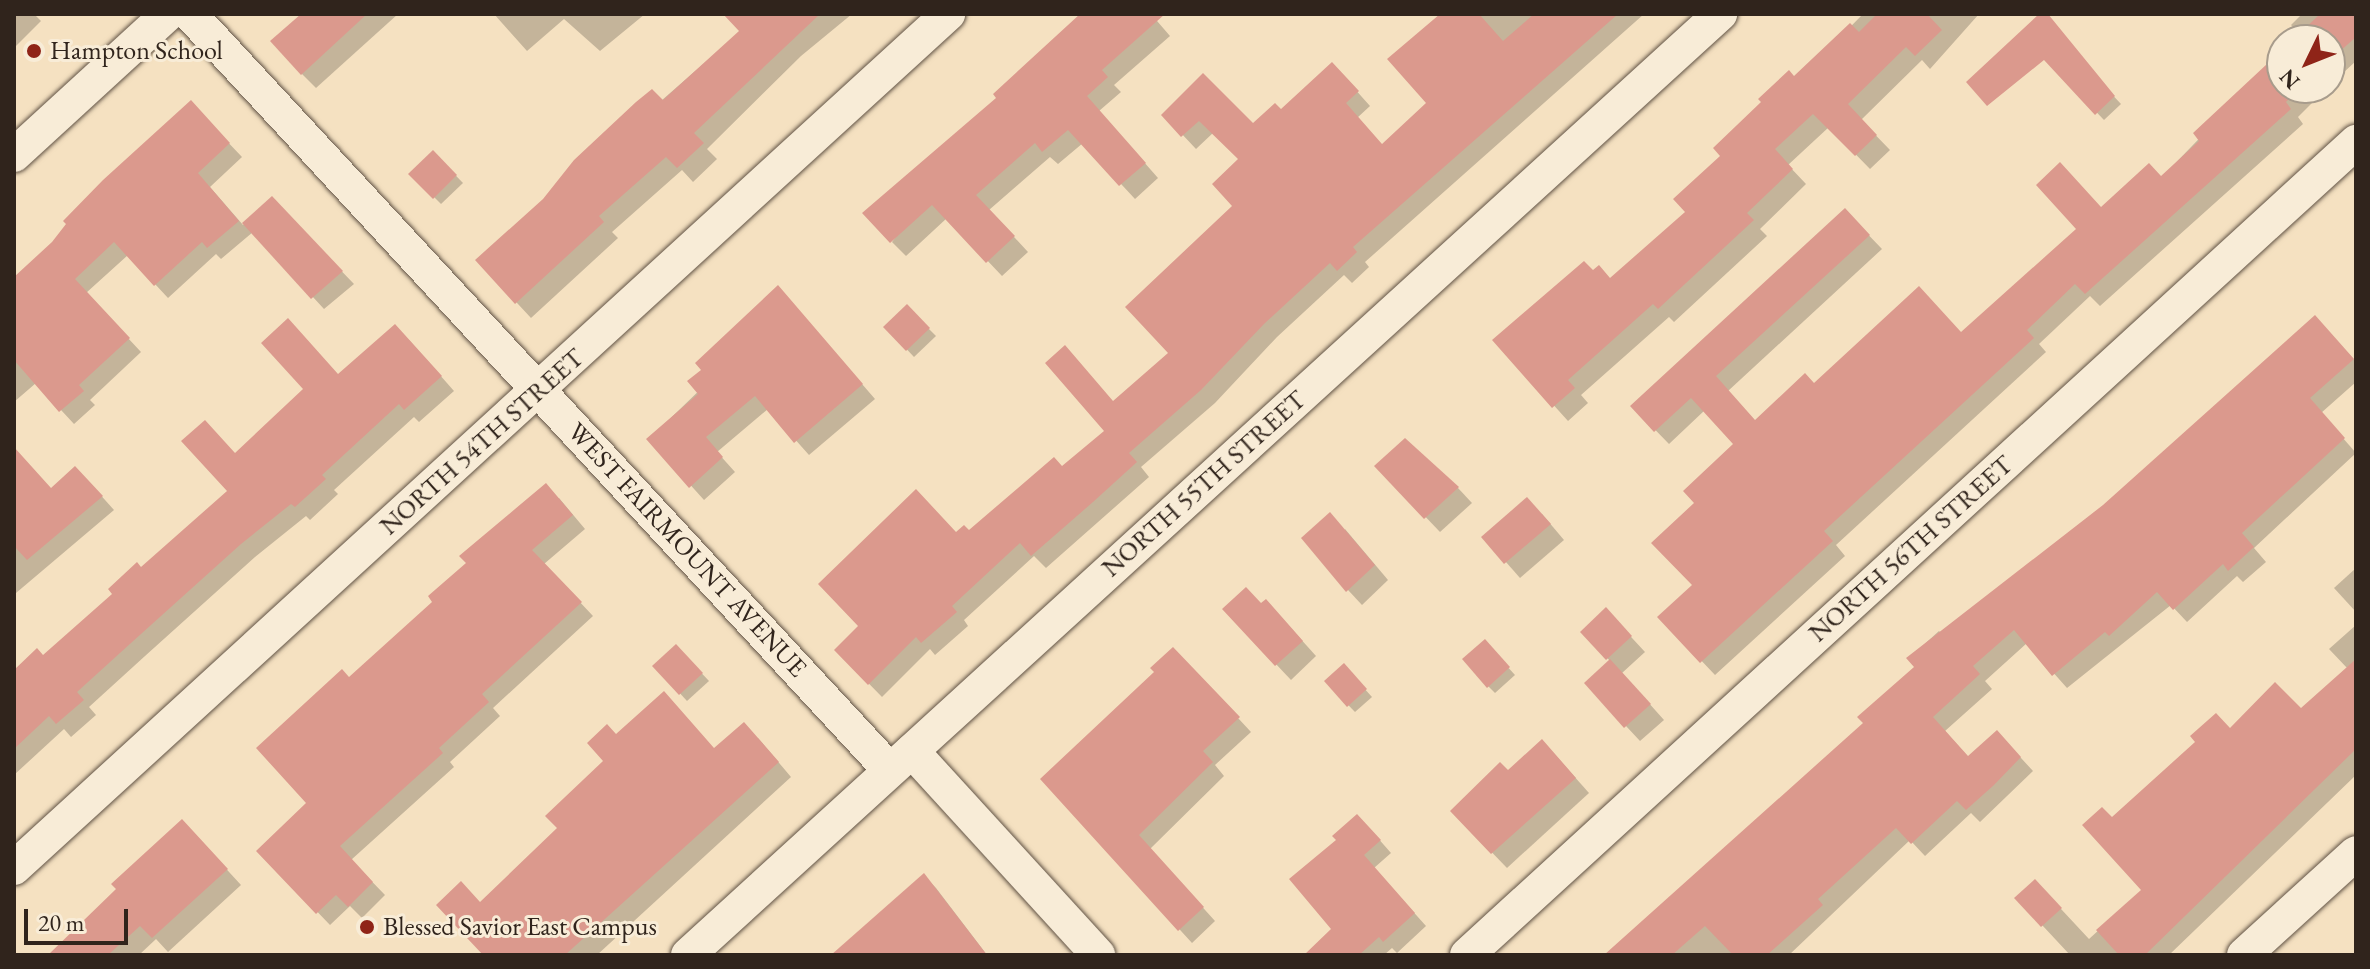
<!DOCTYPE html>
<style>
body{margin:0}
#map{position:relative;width:2370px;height:969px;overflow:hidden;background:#f5e1c1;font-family:"EB Garamond",serif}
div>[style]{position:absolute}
.shadow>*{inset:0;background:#0003}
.building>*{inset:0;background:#db998d}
.roads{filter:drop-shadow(0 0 2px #615345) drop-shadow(0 0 2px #615345)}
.minor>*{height:34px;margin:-17px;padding:0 17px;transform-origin:17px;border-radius:17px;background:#f8ecd7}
.dots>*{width:22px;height:22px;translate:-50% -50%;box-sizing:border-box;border:4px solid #f8ecd7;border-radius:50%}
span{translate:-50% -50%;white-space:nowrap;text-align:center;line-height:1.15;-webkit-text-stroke:6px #f8ecd7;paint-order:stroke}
.poi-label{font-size:26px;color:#30241c}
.left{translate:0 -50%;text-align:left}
.street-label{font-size:26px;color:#30241c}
.frame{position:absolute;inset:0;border:16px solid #30241c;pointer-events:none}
.north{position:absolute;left:2266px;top:24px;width:80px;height:80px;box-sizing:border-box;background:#f8ecd7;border:2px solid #a89c8c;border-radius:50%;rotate:227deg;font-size:22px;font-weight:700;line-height:32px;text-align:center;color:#30241c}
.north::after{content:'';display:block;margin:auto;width:28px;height:36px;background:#8f2418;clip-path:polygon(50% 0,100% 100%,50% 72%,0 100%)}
.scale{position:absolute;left:24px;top:909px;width:104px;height:36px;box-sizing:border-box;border:4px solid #30241c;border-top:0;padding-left:10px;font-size:24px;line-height:28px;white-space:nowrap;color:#30241c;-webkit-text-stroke:6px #f8ecd7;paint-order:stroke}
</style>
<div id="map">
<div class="shadow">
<div style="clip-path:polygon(14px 14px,34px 14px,41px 21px,14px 48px)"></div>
<div style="clip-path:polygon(304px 14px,398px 14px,316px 88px,302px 74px)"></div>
<div style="clip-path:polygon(494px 14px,645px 14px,600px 51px,564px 19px,527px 51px)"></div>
<div style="clip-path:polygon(726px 14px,852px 14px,801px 56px,707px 149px,717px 159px,693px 182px,682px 170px,612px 232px,618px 238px,531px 318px,478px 261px,741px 31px)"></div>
<div style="clip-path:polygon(1084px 14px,1151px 14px,1170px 36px,1114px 85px,1121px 92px,1099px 111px,1158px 178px,1135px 199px,1083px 143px,1058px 164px,1050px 157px,989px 210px,1028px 252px,1002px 276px,947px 218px,906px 256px,892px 242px,999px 98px)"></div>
<div style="clip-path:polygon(1447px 14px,1644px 14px,1365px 262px,1369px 267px,1352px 283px,1344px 275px,1277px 337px,1215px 403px,1141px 467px,1149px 477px,1046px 568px,1034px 556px,964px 620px,968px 626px,935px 655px,930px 649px,882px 697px,836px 650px,957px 534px,969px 533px,1063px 468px,1106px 431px,1114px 403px,1171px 354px,1235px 206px,1241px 160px,1214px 132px,1196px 149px,1164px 115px,1253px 125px,1345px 78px,1370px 106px,1357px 118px,1382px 146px,1429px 103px)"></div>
<div style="clip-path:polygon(1863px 14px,1979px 14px,1930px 69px,1922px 60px,1861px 120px,1890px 150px,1870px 169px,1829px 127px,1788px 165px,1806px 184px,1760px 229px,1767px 236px,1674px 322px,1669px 317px,1581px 395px,1588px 403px,1568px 421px,1495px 340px,1593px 273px,1611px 280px,1687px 212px,1723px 156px)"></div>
<div style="clip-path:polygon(2302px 14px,2356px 14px,2356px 61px,2330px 85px,2330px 40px,2296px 40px,2301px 36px,2291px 25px)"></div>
<div style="clip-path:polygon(2282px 53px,2282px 88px,2327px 88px,2298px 117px,2303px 124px,2100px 306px,2090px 296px,2039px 344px,2046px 352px,1836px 545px,1845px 556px,1715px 675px,1660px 617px,1695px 586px,1697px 503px,1736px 444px,1705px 410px,1669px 444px,1633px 407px,1858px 224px,1882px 249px,1728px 391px,1756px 422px,1814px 385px,1962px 334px,2101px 209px,2161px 178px)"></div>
<div style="clip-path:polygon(2078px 58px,2121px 104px,2104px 120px,2060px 74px)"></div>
<div style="clip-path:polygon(203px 116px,242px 157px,210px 187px,243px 225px,272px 199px,354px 284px,324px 309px,253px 232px,221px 259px,216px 254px,168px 298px,128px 255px,86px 293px,141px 352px,90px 400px,95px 405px,74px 424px,36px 383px,14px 402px,14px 280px)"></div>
<div style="clip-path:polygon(433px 152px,463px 183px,441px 204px,411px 174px)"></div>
<div style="clip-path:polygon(791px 302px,875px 399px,809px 455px,768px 409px,717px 452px,735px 472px,704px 500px,649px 439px)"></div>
<div style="clip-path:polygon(907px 307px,936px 336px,914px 357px,886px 327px)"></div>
<div style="clip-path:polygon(2328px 331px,2356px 362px,2356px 382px,2321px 413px,2356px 453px,2254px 548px,2266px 562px,2243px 582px,2237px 576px,2187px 622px,2171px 605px,2067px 688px,2027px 643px,1985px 681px,1992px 689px,1945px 731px,1969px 758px,2010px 746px,2033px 771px,1980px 822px,1971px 813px,1925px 856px,1910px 840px,1789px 955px,1606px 955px,1866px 723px,1916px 667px,1909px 658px,1939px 631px,1944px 636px)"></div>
<div style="clip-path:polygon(409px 340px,454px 391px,419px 422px,414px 417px,334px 490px,338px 494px,310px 520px,306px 516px,255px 557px,145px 656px,89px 707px,96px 715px,71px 737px,64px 729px,14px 775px,14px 672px,44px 658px,229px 491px,236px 455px,339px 376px)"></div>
<div style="clip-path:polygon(14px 449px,51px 490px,88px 481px,114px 510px,16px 593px,14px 601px)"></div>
<div style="clip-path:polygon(1377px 466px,1458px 488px,1472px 503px,1440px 532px)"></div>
<div style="clip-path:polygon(559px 498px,585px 529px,544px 564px,593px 616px,493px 708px,500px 716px,450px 762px,454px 767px,351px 860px,385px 895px,362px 918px,350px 906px,330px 925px,259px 851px,309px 803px,350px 679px)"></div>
<div style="clip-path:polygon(1542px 514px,1564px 540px,1520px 578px,1484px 537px)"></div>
<div style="clip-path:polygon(1345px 529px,1388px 580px,1362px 605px,1348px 590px)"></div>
<div style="clip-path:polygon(2356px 568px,2356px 612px,2334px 588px)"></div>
<div style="clip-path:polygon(1261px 605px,1280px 616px,1316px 656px,1291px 680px,1225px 610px)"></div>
<div style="clip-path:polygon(1620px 625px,1645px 652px,1622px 673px,1664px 720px,1640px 741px,1626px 726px,1610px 661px,1583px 632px)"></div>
<div style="clip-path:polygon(2356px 625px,2356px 775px,2169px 955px,2070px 955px,2017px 898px,2048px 895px,2089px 939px,2143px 890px,2112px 820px,2231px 730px,2301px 711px,2348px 669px,2329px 649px)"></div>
<div style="clip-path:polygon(1485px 642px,1515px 675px,1495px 693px,1488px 686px)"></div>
<div style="clip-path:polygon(676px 646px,709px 681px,687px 701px,655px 666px)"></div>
<div style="clip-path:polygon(1186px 662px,1251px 732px,1215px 765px,1224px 776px,1150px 849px,1215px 921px,1192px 943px,1042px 779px,1157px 672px)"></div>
<div style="clip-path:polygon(1344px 666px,1372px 697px,1355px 712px,1326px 682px)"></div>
<div style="clip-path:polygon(616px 736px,715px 750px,758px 738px,791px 777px,597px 955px,483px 955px,480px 904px,560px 828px,606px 761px)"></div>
<div style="clip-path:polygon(1557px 757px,1589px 793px,1507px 868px,1452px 811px)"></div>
<div style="clip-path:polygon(1369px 828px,1391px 853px,1374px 868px,1426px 926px,1397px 953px,1392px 948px,1384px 955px,1307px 955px,1334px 929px,1339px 841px)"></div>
<div style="clip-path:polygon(196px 836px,241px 885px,168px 952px,156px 939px,139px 955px,51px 955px)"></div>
<div style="clip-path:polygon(924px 876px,936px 888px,987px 955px,881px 955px)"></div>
</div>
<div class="building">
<div style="clip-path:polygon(301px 14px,367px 14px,301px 75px,270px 41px)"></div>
<div style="clip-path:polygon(723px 14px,820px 14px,694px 133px,704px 143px,677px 168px,666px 157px,599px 216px,604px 222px,515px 304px,475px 260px,543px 199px,574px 160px,636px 102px,652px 89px,663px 100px,739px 31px)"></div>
<div style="clip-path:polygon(1080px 14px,1165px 14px,1102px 70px,1108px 77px,1087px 96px,1146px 163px,1119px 186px,1068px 130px,1042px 152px,1035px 143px,976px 195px,1015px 236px,986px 263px,932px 205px,890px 243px,862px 213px,996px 98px,993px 94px)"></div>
<div style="clip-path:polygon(1440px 14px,1479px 14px,1503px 41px,1534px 14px,1618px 14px,1353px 247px,1357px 252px,1337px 271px,1330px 263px,1264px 324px,1201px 390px,1129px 453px,1137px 462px,1093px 502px,1031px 556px,1020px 543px,952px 606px,957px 612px,921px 643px,916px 637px,868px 685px,834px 650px,858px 626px,818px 584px,916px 489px,956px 532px,964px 525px,969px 530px,1054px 457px,1062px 466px,1104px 431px,1045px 363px,1065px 345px,1113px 401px,1168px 353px,1125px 307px,1232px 206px,1212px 184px,1238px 159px,1199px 121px,1181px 137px,1161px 115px,1203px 73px,1253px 123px,1275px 103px,1281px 109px,1332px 62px,1359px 91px,1346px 103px,1382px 144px,1426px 103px,1387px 59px)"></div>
<div style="clip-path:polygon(1877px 14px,1927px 14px,1942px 30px,1915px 56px,1906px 47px,1848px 104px,1877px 135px,1855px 156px,1813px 114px,1775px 149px,1793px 169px,1747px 213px,1754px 220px,1658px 309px,1653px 304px,1568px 380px,1575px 388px,1552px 408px,1492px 340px,1584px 261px,1593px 270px,1599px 265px,1610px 278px,1685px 212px,1673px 199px,1720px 156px,1713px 148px,1761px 102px,1758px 99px,1789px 70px,1794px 76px,1850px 23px,1859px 32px)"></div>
<div style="clip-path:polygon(2039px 14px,2048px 14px,2115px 96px,2095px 115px,2044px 60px,1987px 106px,1966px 82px)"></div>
<div style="clip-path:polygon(2320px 14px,2356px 14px,2356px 37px,2330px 60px,2330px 40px,2293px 40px)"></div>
<div style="clip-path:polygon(2282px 50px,2282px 88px,2299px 88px,2286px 102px,2291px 109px,2085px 294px,2075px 284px,2027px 330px,2034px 338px,1824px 531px,1833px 541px,1700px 663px,1657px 617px,1692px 585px,1651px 543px,1694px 503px,1683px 491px,1733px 444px,1691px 398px,1654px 432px,1630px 406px,1845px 208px,1870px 235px,1716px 376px,1755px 420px,1805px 373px,1814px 383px,1919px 286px,1961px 332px,2076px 229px,2036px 185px,2060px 162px,2101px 207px,2149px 163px,2161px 176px,2199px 141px,2193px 133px)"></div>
<div style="clip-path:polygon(191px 100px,230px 143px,198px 173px,239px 221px,207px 248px,202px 242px,154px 286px,114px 242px,75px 279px,130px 338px,79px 385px,84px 391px,59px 412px,14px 360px,14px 277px,52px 242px,66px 224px,63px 221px,103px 180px)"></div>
<div style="clip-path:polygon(433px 150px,457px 175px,433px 199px,408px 174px)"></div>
<div style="clip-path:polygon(272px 196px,343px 271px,311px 299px,242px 223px)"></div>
<div style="clip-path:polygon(778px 285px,863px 384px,794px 443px,755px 396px,706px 437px,723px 457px,689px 488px,646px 439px,698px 394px,687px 381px,701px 370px,695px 363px)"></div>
<div style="clip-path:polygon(907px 304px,930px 328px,906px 351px,883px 327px)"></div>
<div style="clip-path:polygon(2315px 315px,2354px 359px,2310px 398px,2345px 438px,2242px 533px,2254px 547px,2228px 571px,2223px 564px,2173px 610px,2157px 592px,2109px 636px,2105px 632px,2052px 676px,2014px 630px,1973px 666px,1980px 674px,1933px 717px,1968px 756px,1997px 730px,2021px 757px,1994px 785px,1966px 810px,1957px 801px,1911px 844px,1896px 828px,1818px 899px,1823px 905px,1767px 955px,1733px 955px,1705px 926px,1672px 955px,1604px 955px,1863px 723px,1857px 717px,1914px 667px,1906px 658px,2103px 505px)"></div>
<div style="clip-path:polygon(288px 318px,338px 374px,395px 324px,442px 376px,404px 410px,399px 404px,322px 475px,326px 479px,295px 507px,291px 504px,241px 544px,131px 643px,77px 692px,84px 700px,56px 724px,49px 716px,14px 749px,14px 670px,37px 648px,43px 655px,112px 594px,108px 589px,137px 562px,141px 567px,227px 491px,181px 441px,205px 420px,235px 453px,303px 389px,261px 343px)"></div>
<div style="clip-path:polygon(1405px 438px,1459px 487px,1424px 519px,1374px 466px)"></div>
<div style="clip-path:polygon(14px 447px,51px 488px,75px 466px,103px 496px,27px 560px,14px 546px)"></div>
<div style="clip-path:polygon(546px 483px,573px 515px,532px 550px,582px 602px,482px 694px,489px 702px,439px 748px,443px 753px,340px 846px,373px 882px,348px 907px,336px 895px,316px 914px,256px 851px,306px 803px,256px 748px,342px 669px,349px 677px,432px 602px,428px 596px,466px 563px,459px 556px)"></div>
<div style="clip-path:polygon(1527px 497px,1551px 524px,1504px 564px,1481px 537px)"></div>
<div style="clip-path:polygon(1330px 512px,1375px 565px,1346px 592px,1301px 538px)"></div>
<div style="clip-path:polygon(1246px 587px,1261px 603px,1266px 599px,1303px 641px,1275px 666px,1222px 609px)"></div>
<div style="clip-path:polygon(1606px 607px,1632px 636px,1606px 660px,1580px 632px)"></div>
<div style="clip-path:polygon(1485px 639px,1510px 667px,1487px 688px,1462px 659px)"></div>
<div style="clip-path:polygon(676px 644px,703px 673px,679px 695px,652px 666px)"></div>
<div style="clip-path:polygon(1173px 647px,1240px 717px,1203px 751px,1213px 762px,1139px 835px,1204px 907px,1178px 931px,1040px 779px,1154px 672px,1150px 668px)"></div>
<div style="clip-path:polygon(1610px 659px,1651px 704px,1624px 728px,1584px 683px)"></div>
<div style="clip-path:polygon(2356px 659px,2356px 749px,2145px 955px,2119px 955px,2096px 930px,2141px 890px,2082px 825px,2102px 807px,2112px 817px,2195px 742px,2190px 736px,2216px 713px,2230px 728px,2275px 682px,2301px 708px)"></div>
<div style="clip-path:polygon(1344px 663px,1367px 689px,1347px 707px,1324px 681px)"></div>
<div style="clip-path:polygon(664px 691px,714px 748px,744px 722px,779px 762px,565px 955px,483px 955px,436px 905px,461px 881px,480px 902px,557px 828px,545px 816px,603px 761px,587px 743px,607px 724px,616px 734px)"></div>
<div style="clip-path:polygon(1542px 739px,1576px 778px,1491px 854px,1450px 811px,1500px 762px,1508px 770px)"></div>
<div style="clip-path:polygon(1357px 814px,1381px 840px,1364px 855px,1415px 913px,1383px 942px,1379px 937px,1359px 955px,1304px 955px,1331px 929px,1289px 879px,1336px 840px,1332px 836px)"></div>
<div style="clip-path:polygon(182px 819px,228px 869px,152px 938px,140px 926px,108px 955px,48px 955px,116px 889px,111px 884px)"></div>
<div style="clip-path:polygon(924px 873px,987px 955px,831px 955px)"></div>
<div style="clip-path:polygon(2035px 879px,2062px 908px,2041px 927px,2014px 898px)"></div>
</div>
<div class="roads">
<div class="minor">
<div style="left:190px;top:14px;width:1029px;rotate:47.21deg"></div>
<div style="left:14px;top:155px;width:209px;rotate:-42.5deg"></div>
<div style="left:912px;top:751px;width:276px;rotate:47.6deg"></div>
<div style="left:14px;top:868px;width:1266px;rotate:-42.44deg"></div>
<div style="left:688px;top:955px;width:1397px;rotate:-42.36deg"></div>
<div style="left:1467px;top:955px;width:1205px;rotate:-42.44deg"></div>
<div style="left:2244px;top:955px;width:151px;rotate:-42.3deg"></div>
</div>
</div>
<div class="dots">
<div style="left:34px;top:51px;background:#8f2418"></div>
<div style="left:367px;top:927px;background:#8f2418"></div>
</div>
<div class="poi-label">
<span class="left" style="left:50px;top:51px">Hampton School</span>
<span class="left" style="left:383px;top:927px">Blessed Savior East Campus</span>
</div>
<div class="street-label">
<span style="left:482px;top:442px;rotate:-42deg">NORTH 54TH STREET</span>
<span style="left:1204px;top:484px;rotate:-42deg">NORTH 55TH STREET</span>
<span style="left:1911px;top:549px;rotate:-42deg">NORTH 56TH STREET</span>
<span style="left:687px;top:550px;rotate:47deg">WEST FAIRMOUNT AVENUE</span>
</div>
<div class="frame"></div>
<div class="north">N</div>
<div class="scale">20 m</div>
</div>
